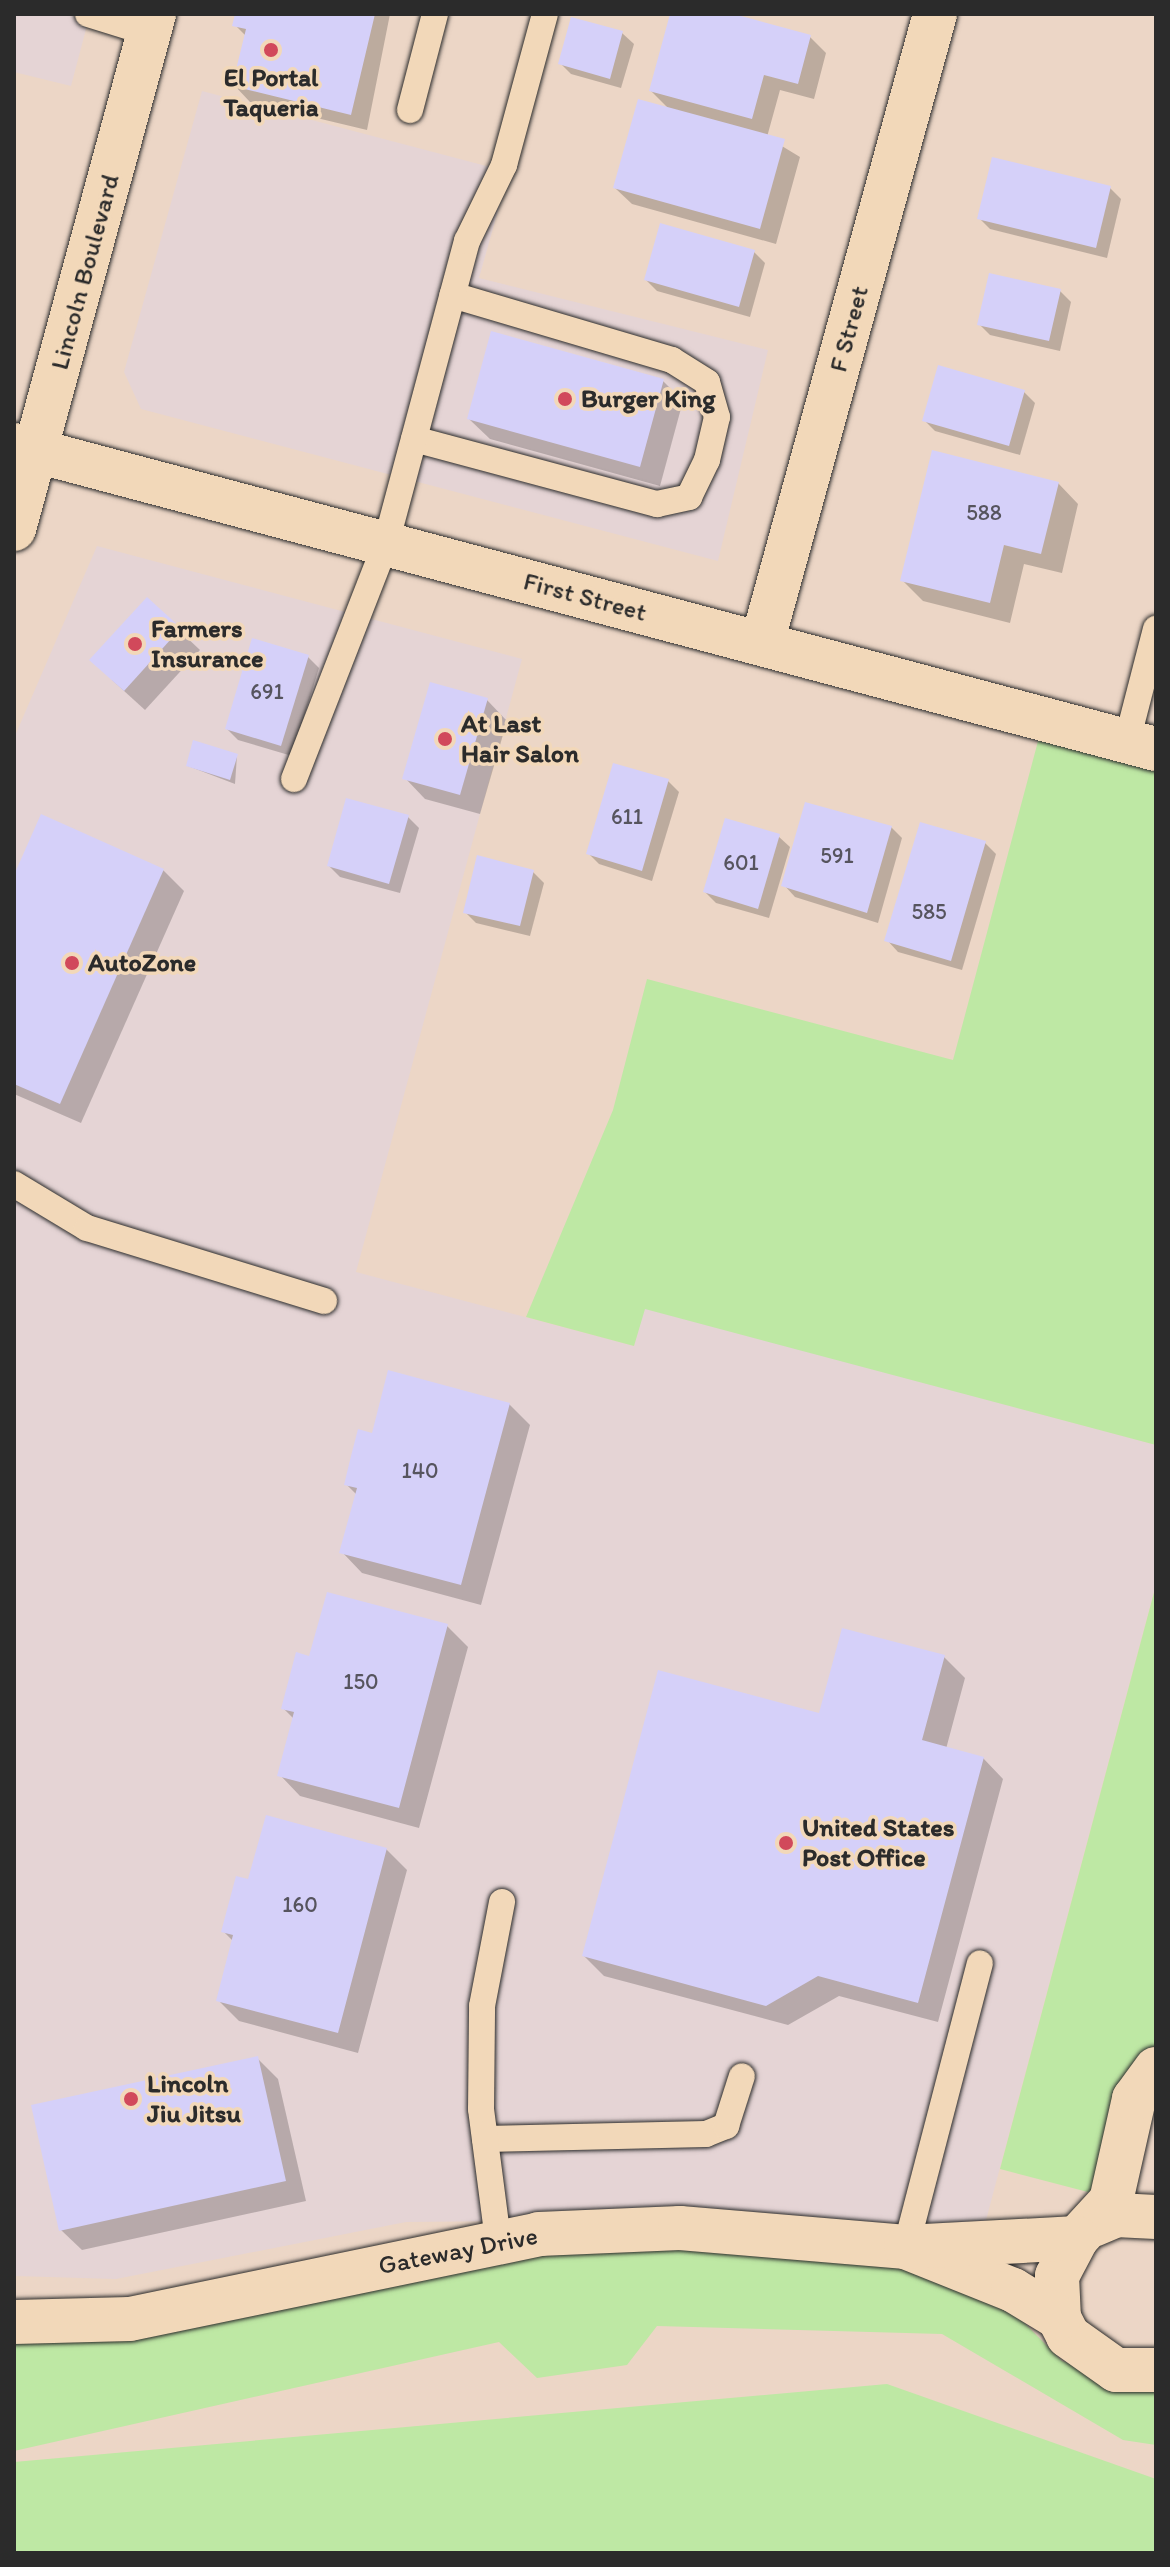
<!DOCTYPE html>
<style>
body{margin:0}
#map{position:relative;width:1170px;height:2567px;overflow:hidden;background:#ecd6c6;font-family:Itim,sans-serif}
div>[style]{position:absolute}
.built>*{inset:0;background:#e5d4d5}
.green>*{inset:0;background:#bee8a4}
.shadow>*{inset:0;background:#0003}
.building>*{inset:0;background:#d5d0f9}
.roads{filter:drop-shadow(0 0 2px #2b2b2b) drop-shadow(0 0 2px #2b2b2b)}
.service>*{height:26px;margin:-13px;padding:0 13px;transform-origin:13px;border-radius:13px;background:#f2d8b9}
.minor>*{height:44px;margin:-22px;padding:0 22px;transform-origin:22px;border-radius:22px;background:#f2d8b9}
.tertiary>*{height:44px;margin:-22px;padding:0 22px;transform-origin:22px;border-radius:22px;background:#f2d8b9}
.primary>*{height:44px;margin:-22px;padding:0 22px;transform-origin:22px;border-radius:22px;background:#f2d8b9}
.dots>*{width:22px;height:22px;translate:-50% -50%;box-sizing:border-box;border:4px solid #f2d8b9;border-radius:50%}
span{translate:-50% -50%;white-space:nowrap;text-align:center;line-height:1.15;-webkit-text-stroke:7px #f2d8b9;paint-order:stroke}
.number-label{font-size:22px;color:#56545e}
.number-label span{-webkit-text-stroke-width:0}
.poi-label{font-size:26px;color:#2b2b2b;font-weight:700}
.left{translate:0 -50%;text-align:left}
.street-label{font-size:26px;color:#2b2b2b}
.frame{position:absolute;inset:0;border:16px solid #2b2b2b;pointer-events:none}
</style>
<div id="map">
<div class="built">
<div style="clip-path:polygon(14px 14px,90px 14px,71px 86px,14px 72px)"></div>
<div style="clip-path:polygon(202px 91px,509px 172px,479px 278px,768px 350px,718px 561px,141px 409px,124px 372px)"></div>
<div style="clip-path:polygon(97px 546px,522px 659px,356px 1272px,634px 1346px,644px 1308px,1156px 1445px,1156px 1584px,978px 2250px,761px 2219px,406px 2222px,116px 2279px,14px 2276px,14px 738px)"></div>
</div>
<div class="green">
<div style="clip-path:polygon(1041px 730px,1156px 761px,1156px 1445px,645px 1309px,634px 1346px,526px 1317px,613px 1110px,647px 979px,953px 1060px)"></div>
<div style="clip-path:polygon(1156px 1585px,1156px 2032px,1130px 2203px,1000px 2169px)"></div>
<div style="clip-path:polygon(763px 2243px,967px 2265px,1062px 2361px,1156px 2387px,1156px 2445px,1123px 2440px,942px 2334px,657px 2326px,627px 2365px,537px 2378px,499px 2342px,14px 2451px,14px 2327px,503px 2251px)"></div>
<div style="clip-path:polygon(887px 2384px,1156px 2479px,1156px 2553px,14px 2553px,14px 2462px)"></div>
</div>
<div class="shadow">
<div style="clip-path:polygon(237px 14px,390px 14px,367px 130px,250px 102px,234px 85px,246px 36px,235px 25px)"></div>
<div style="clip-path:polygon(672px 14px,726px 14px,810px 37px,826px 53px,814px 99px,780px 90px,767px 137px,800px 157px,776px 244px,632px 204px,615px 188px,670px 110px,651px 91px)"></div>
<div style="clip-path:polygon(622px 33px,634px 44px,621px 88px,571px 74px,560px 63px)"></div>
<div style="clip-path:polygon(1110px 188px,1121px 199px,1107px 258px,990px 229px,979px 218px)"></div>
<div style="clip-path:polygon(754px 252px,765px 263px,750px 317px,657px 291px,646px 280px)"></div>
<div style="clip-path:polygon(1060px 291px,1071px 302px,1060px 351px,990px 335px,979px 324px)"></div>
<div style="clip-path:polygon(663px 381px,683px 401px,660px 486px,490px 439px,469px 419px)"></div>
<div style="clip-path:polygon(1024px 392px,1035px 403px,1020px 455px,935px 431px,924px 420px)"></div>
<div style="clip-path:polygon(1058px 483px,1078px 504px,1062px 573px,1024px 564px,1010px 623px,923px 601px,902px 580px)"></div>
<div style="clip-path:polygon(147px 600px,200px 650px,145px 710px,112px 680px)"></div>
<div style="clip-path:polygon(308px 657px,319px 668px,292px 756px,238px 740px,227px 729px)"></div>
<div style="clip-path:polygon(487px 700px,507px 721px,480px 814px,425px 799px,405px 778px)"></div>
<div style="clip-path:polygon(237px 755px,235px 784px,188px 766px)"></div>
<div style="clip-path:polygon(668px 781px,679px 792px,652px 881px,599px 864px,588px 853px)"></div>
<div style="clip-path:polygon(42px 817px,163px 870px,184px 891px,81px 1123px,14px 1094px,14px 880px)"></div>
<div style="clip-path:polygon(408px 817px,419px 828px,400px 893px,340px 877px,329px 866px)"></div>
<div style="clip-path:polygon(891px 827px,902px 838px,878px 923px,795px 897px,784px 885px)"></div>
<div style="clip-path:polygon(778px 836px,790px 847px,769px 918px,716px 903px,705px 892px)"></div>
<div style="clip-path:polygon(985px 843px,996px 854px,962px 970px,898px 952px,887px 940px)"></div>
<div style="clip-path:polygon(533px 872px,544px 883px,530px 936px,476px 923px,465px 912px)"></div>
<div style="clip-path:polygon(509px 1404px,530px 1425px,481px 1605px,362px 1573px,342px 1552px,357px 1495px,346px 1484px,373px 1435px)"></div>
<div style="clip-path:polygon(447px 1626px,468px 1647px,419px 1828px,300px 1796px,280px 1775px,294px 1719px,283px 1708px,311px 1658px)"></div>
<div style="clip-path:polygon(944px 1657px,965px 1678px,946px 1749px,983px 1758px,1003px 1779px,938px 2022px,839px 1996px,788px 2025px,604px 1976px,584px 1956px,820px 1715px)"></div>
<div style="clip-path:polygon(386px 1849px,407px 1870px,358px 2053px,239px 2021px,218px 2000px,234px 1942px,223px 1931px,250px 1882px)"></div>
<div style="clip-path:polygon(257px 2058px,278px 2079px,306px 2201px,82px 2250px,61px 2230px)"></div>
</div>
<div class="building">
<div style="clip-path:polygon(235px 14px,375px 14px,351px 115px,232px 86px,246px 29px,232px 26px)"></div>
<div style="clip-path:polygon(670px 14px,734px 14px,811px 35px,798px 84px,764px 75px,752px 119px,649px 91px)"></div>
<div style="clip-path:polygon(571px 17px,623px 31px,610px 79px,558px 64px)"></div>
<div style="clip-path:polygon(638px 99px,785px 139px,760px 229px,613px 188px)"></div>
<div style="clip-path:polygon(992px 157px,1111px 186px,1096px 248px,977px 219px)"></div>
<div style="clip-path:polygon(660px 223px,755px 250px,739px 307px,644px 280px)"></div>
<div style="clip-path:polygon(989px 273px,1061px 289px,1049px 341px,977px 325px)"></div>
<div style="clip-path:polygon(491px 331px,664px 379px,640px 467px,467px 419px)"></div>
<div style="clip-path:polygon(938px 365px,1025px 390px,1009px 446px,922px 421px)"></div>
<div style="clip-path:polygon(932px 450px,1059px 482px,1041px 554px,1004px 545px,990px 603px,900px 581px)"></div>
<div style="clip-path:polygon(147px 597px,181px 628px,124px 691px,89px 660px)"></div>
<div style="clip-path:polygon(252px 638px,309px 655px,281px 746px,225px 729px)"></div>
<div style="clip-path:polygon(430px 682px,488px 698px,460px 795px,402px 779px)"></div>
<div style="clip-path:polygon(193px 740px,238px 754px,230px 780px,186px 766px)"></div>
<div style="clip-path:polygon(613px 763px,669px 779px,642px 871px,586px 854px)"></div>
<div style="clip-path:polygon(346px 798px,409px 815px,389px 884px,327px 866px)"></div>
<div style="clip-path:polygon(805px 802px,892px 826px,867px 913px,781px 886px)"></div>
<div style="clip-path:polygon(41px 814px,164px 869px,60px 1104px,14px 1084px,14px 875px)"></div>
<div style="clip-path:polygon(725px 818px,780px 834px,758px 909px,703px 892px)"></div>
<div style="clip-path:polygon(920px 822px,986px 841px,951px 961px,884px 941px)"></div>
<div style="clip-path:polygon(477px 855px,534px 870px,520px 926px,463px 913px)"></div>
<div style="clip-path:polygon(388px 1370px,510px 1403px,461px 1585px,339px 1553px,357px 1488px,344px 1485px,351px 1456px,358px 1429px,372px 1433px)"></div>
<div style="clip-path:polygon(327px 1592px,448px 1624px,399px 1808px,277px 1776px,294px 1712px,281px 1709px,296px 1652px,309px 1656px)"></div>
<div style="clip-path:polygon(842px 1628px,945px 1655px,922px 1740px,984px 1757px,918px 2003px,818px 1976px,766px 2006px,582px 1956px,658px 1670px,819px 1713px)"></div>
<div style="clip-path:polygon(266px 1815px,387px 1848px,338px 2033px,216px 2001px,233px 1935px,221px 1932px,236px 1876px,248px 1879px)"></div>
<div style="clip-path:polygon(258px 2056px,286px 2181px,59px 2231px,31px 2105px)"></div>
</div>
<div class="roads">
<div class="service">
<div style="left:88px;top:14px;width:64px;rotate:17.3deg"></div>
<div style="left:410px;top:110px;width:99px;rotate:-75.4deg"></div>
<div style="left:414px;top:439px;width:252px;rotate:15deg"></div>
<div style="left:657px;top:504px;width:33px;rotate:-12deg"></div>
<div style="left:689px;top:497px;width:41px;rotate:-64.1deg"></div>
<div style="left:707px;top:460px;width:44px;rotate:-76.9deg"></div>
<div style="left:717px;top:417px;width:36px;rotate:-106deg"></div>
<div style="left:707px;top:382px;width:41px;rotate:-147.8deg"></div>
<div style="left:672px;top:360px;width:229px;rotate:-163.5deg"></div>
<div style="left:1127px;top:741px;width:116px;rotate:-75.5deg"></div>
<div style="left:294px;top:779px;width:253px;rotate:-68.7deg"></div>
<div style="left:386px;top:543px;width:313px;rotate:-75deg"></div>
<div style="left:467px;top:241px;width:85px;rotate:-64deg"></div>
<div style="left:504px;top:165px;width:156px;rotate:-74.8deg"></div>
<div style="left:14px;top:1184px;width:85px;rotate:31.1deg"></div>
<div style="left:87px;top:1228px;width:248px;rotate:17.1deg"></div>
<div style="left:485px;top:2139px;width:221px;rotate:-1.3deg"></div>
<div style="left:706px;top:2134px;width:22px;rotate:-22deg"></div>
<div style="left:726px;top:2126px;width:52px;rotate:-72.3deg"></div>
<div style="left:498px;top:2240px;width:132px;rotate:-97.4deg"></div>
<div style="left:481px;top:2109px;width:103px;rotate:-89.4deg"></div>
<div style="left:482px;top:2006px;width:106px;rotate:-79.1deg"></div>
<div style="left:906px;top:2247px;width:293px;rotate:-75.4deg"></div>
</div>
<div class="minor">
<div style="left:762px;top:643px;width:652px;rotate:-74.62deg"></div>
<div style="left:1077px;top:2238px;width:50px;rotate:-47.4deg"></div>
<div style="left:1111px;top:2201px;width:105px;rotate:-77.3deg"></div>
<div style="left:1134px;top:2099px;width:37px;rotate:-54deg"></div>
</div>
<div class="tertiary">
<div style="left:14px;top:445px;width:1182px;rotate:14.91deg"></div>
<div style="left:1093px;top:2225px;width:25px;rotate:-23deg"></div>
<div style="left:1116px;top:2215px;width:40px;rotate:2.9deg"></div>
<div style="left:1077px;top:2238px;width:43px;rotate:117.8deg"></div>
<div style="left:1057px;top:2276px;width:42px;rotate:87.3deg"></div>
<div style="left:1059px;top:2318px;width:20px;rotate:63deg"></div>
<div style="left:1068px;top:2336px;width:59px;rotate:35.3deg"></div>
<div style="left:1116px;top:2370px;width:40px"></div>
<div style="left:908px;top:2248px;width:113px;rotate:21.8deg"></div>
<div style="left:1013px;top:2290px;width:54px;rotate:31.3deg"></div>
<div style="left:14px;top:2322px;width:116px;rotate:-1.5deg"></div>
<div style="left:130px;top:2319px;width:418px;rotate:-11.7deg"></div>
<div style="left:539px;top:2234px;width:141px;rotate:-2.4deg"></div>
<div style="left:680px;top:2228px;width:227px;rotate:4.8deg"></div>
<div style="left:906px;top:2247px;width:171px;rotate:-3deg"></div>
</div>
<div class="primary">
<div style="left:14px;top:529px;width:534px;rotate:-74.79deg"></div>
</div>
</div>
<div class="dots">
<div style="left:271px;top:50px;background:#d1495b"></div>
<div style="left:565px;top:399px;background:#d1495b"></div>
<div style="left:135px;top:644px;background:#d1495b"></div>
<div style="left:445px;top:739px;background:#d1495b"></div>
<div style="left:72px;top:963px;background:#d1495b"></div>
<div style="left:786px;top:1843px;background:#d1495b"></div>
<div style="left:131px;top:2099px;background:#d1495b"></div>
</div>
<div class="number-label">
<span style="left:984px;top:513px">588</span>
<span style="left:267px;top:692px">691</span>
<span style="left:627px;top:817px">611</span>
<span style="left:837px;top:856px">591</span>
<span style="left:741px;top:863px">601</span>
<span style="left:929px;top:912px">585</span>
<span style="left:420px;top:1471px">140</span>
<span style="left:361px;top:1682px">150</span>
<span style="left:300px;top:1905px">160</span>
</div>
<div class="poi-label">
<span style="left:271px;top:93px">El Portal<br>Taqueria</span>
<span class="left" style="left:581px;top:399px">Burger King</span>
<span class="left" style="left:151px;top:644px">Farmers<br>Insurance</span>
<span class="left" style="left:461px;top:739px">At Last<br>Hair Salon</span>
<span class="left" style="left:88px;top:963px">AutoZone</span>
<span class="left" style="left:802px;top:1843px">United States<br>Post Office</span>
<span class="left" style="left:147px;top:2099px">Lincoln<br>Jiu Jitsu</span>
</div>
<div class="street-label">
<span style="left:85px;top:272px;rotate:-75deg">Lincoln Boulevard</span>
<span style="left:849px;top:329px;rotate:-75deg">F Street</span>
<span style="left:585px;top:597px;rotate:15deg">First Street</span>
<span style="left:458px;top:2251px;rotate:-11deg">Gateway Drive</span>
</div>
<div class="frame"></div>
</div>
